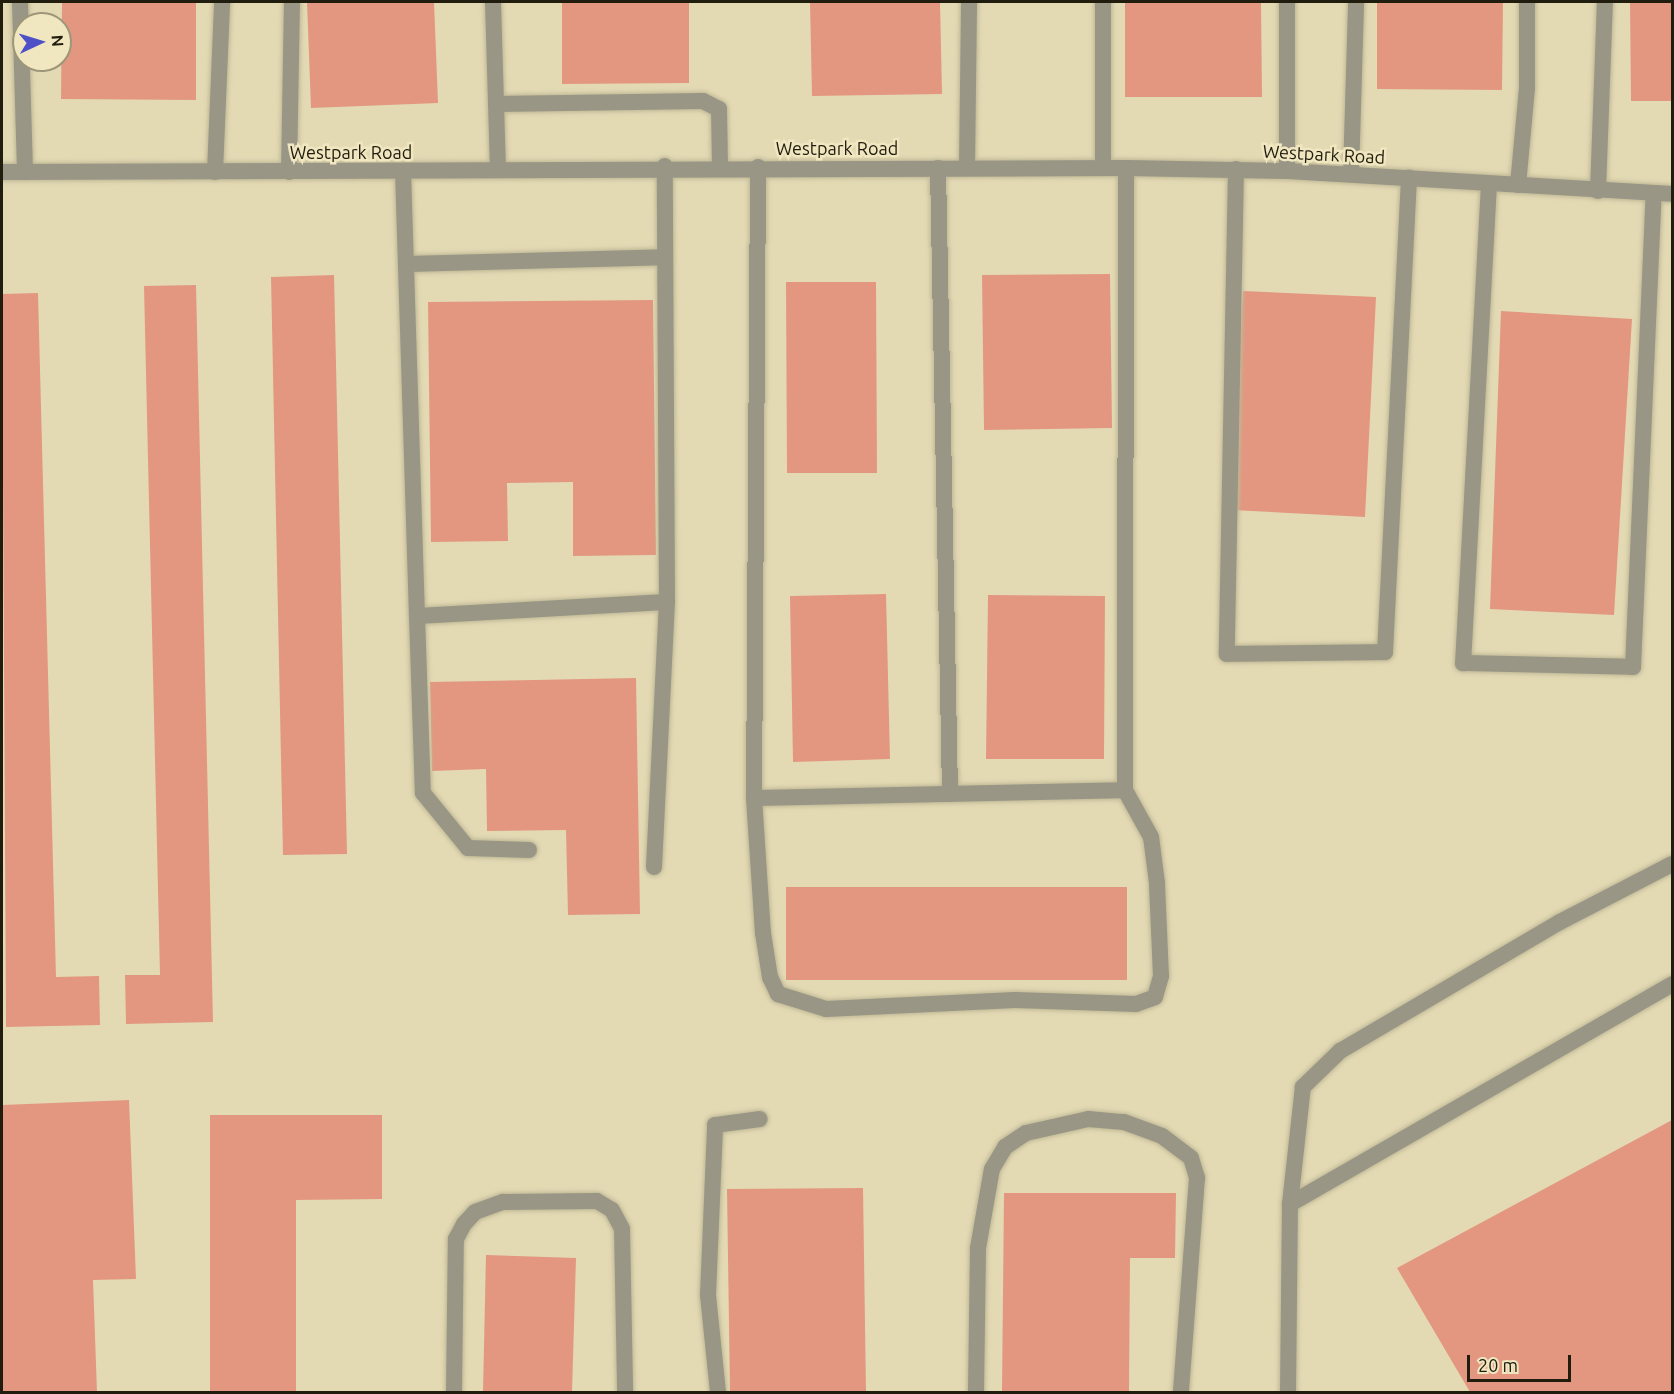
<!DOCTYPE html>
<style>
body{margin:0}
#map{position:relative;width:1674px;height:1394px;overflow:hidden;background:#e3dab4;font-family:Ubuntu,sans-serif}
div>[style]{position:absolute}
.building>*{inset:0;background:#e39781}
.roads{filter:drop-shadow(0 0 2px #c0b896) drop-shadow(0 0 2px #c0b896)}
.service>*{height:16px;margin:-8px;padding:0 8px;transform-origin:8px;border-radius:8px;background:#999686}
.minor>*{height:16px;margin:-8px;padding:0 8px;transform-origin:8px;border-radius:8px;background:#999686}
span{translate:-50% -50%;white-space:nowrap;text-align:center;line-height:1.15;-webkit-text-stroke:5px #f0e7c1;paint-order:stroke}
.street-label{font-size:18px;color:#201c0e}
.frame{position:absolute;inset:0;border:3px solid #201c0e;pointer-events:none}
.north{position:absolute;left:12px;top:12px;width:60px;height:60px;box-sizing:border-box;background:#f0e7c1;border:2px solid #9d9679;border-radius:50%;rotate:86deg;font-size:16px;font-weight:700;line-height:24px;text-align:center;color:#201c0e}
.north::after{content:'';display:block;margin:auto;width:21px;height:27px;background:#4d50c6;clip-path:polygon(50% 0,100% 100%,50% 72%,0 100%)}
.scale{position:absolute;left:1467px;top:1355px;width:104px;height:27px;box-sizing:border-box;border:3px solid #201c0e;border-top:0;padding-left:8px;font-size:18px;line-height:21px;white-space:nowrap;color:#201c0e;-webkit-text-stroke:4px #f0e7c1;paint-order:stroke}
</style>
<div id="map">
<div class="building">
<div style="clip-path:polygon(62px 2px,196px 2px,196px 100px,61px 99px)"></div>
<div style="clip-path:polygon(307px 2px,434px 2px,438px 103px,311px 108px)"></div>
<div style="clip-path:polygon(562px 2px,689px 2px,689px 83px,562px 84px)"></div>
<div style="clip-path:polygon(810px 2px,940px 2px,942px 94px,812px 96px)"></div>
<div style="clip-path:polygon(1125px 2px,1261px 2px,1262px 97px,1125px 97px)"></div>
<div style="clip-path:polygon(1377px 2px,1503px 2px,1502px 90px,1377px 89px)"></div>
<div style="clip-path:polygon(1630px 2px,1672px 2px,1672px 101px,1631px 101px)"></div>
<div style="clip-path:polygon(1110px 274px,1112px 428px,984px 430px,982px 275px)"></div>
<div style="clip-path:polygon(334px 275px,347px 854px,283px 855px,271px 277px)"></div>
<div style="clip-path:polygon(786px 282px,876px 282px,877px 473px,787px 473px)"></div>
<div style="clip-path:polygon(196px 285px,213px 1022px,126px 1024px,125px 975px,160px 975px,144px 286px)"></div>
<div style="clip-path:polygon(1243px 291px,1376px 297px,1365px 517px,1232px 510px)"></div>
<div style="clip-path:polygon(38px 293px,56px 977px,99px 976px,100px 1025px,6px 1027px,2px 294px)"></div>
<div style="clip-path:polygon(653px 300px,656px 555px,573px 556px,573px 482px,507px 483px,508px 541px,431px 542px,428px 302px)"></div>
<div style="clip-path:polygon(1501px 311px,1632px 319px,1614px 615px,1490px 609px)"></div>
<div style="clip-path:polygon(886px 594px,890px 759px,793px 762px,790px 596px)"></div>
<div style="clip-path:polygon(988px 595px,1105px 596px,1104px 759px,986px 759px)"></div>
<div style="clip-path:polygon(636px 678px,640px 914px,568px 915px,566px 830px,487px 831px,486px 769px,432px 771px,430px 682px)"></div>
<div style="clip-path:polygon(786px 887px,1127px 887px,1127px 980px,786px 980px)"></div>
<div style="clip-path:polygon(129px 1100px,136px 1279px,93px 1280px,97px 1392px,2px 1392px,2px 1105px)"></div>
<div style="clip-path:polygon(210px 1115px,382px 1115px,382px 1199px,296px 1200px,296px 1392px,210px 1392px)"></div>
<div style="clip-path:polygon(1672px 1120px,1672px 1392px,1470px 1392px,1397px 1268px)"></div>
<div style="clip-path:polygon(863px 1188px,866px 1392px,730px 1392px,727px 1189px)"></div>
<div style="clip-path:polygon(1004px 1193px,1176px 1193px,1175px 1258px,1130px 1258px,1129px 1392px,1002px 1392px)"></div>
<div style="clip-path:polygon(486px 1255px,576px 1258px,572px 1392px,483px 1392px)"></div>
</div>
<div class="roads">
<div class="service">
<div style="left:20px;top:2px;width:170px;rotate:88.3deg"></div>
<div style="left:493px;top:2px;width:168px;rotate:88.3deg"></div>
<div style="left:1287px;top:2px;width:169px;rotate:90deg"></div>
<div style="left:496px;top:104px;width:207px;rotate:-0.8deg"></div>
<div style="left:703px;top:101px;width:18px;rotate:27deg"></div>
<div style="left:719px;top:109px;width:59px;rotate:89deg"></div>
<div style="left:758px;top:167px;width:631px;rotate:90.36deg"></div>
<div style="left:754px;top:798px;width:371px;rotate:-1.2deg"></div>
<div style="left:1125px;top:790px;width:622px;rotate:-89.91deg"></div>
<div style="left:938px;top:168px;width:626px;rotate:88.9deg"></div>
<div style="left:967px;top:168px;width:166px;rotate:-89.3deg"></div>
<div style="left:1103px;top:168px;width:166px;rotate:-90deg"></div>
<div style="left:1236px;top:169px;width:485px;rotate:91.1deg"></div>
<div style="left:1227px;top:654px;width:158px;rotate:-0.7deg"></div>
<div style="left:1385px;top:652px;width:475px;rotate:-87.1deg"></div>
<div style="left:403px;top:171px;width:445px;rotate:88.2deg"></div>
<div style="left:417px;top:616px;width:250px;rotate:-3.2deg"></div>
<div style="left:667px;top:602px;width:436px;rotate:-90.3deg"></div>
<div style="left:215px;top:172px;width:170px;rotate:-87.6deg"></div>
<div style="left:289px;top:172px;width:170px;rotate:-89deg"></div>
<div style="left:1351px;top:174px;width:172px;rotate:-88.3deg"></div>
<div style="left:1489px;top:184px;width:480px;rotate:93.1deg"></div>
<div style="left:1463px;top:663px;width:170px;rotate:1.3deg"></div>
<div style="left:1633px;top:667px;width:474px;rotate:-87.5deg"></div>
<div style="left:1518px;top:185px;width:97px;rotate:-84.7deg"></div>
<div style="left:1527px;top:88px;width:86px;rotate:-90deg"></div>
<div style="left:1598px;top:191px;width:189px;rotate:-87.9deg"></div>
<div style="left:406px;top:264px;width:259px;rotate:-1.5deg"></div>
<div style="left:417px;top:616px;width:177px;rotate:88.1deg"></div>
<div style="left:423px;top:793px;width:71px;rotate:50.7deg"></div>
<div style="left:468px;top:848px;width:61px;rotate:1.9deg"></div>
<div style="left:754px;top:798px;width:135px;rotate:86.2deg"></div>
<div style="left:763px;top:933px;width:45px;rotate:81deg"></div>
<div style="left:770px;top:977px;width:19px;rotate:65deg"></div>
<div style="left:778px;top:994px;width:50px;rotate:17.4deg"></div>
<div style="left:826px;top:1009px;width:189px;rotate:-2.7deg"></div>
<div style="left:1015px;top:1000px;width:121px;rotate:1.9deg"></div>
<div style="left:1136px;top:1004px;width:20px;rotate:-20deg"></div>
<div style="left:1155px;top:997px;width:22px;rotate:-74deg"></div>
<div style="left:1161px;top:976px;width:93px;rotate:-92.5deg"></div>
<div style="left:1157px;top:883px;width:46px;rotate:-97.4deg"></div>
<div style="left:1151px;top:837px;width:54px;rotate:-119deg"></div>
<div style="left:654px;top:867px;width:265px;rotate:-87.2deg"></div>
<div style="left:1290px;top:1204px;width:441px;rotate:-29.9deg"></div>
<div style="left:454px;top:1392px;width:153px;rotate:-89.3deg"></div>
<div style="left:456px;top:1239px;width:17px;rotate:-62deg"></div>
<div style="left:464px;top:1224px;width:16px;rotate:-47deg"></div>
<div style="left:475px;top:1212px;width:30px;rotate:-20deg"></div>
<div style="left:503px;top:1202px;width:94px;rotate:-0.6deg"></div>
<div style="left:597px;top:1201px;width:17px;rotate:31deg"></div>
<div style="left:612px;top:1210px;width:21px;rotate:62deg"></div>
<div style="left:622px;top:1229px;width:163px;rotate:88.9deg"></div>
<div style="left:718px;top:1392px;width:98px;rotate:-95.9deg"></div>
<div style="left:708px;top:1295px;width:170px;rotate:-87.6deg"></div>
<div style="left:715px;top:1125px;width:45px;rotate:-7.6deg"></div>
<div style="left:976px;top:1392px;width:144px;rotate:-89.2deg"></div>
<div style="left:978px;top:1248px;width:80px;rotate:-80deg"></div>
<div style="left:992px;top:1169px;width:26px;rotate:-59deg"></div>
<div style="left:1005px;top:1147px;width:25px;rotate:-34deg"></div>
<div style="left:1026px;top:1133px;width:64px;rotate:-12.7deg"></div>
<div style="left:1088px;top:1119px;width:36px;rotate:5deg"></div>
<div style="left:1124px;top:1122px;width:40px;rotate:20.2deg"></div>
<div style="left:1162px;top:1136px;width:36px;rotate:37deg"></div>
<div style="left:1191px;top:1158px;width:21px;rotate:73deg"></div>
<div style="left:1197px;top:1178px;width:215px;rotate:94.3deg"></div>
<div style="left:1288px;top:1392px;width:188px;rotate:-89.4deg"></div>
<div style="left:1290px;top:1204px;width:118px;rotate:-83.7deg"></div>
<div style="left:1303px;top:1087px;width:52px;rotate:-44.2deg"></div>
<div style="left:1340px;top:1051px;width:255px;rotate:-30.4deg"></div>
<div style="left:1560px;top:922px;width:126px;rotate:-27.4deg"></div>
</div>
<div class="minor">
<div style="left:2px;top:172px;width:1124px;rotate:-0.2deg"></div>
<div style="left:1126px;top:168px;width:161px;rotate:1.1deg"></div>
<div style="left:1287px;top:171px;width:386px;rotate:3.4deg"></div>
</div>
</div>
<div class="street-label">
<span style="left:837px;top:148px">Westpark Road</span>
<span style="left:351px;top:152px">Westpark Road</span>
<span style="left:1324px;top:154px;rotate:3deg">Westpark Road</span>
</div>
<div class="frame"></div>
<div class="north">N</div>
<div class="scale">20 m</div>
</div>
